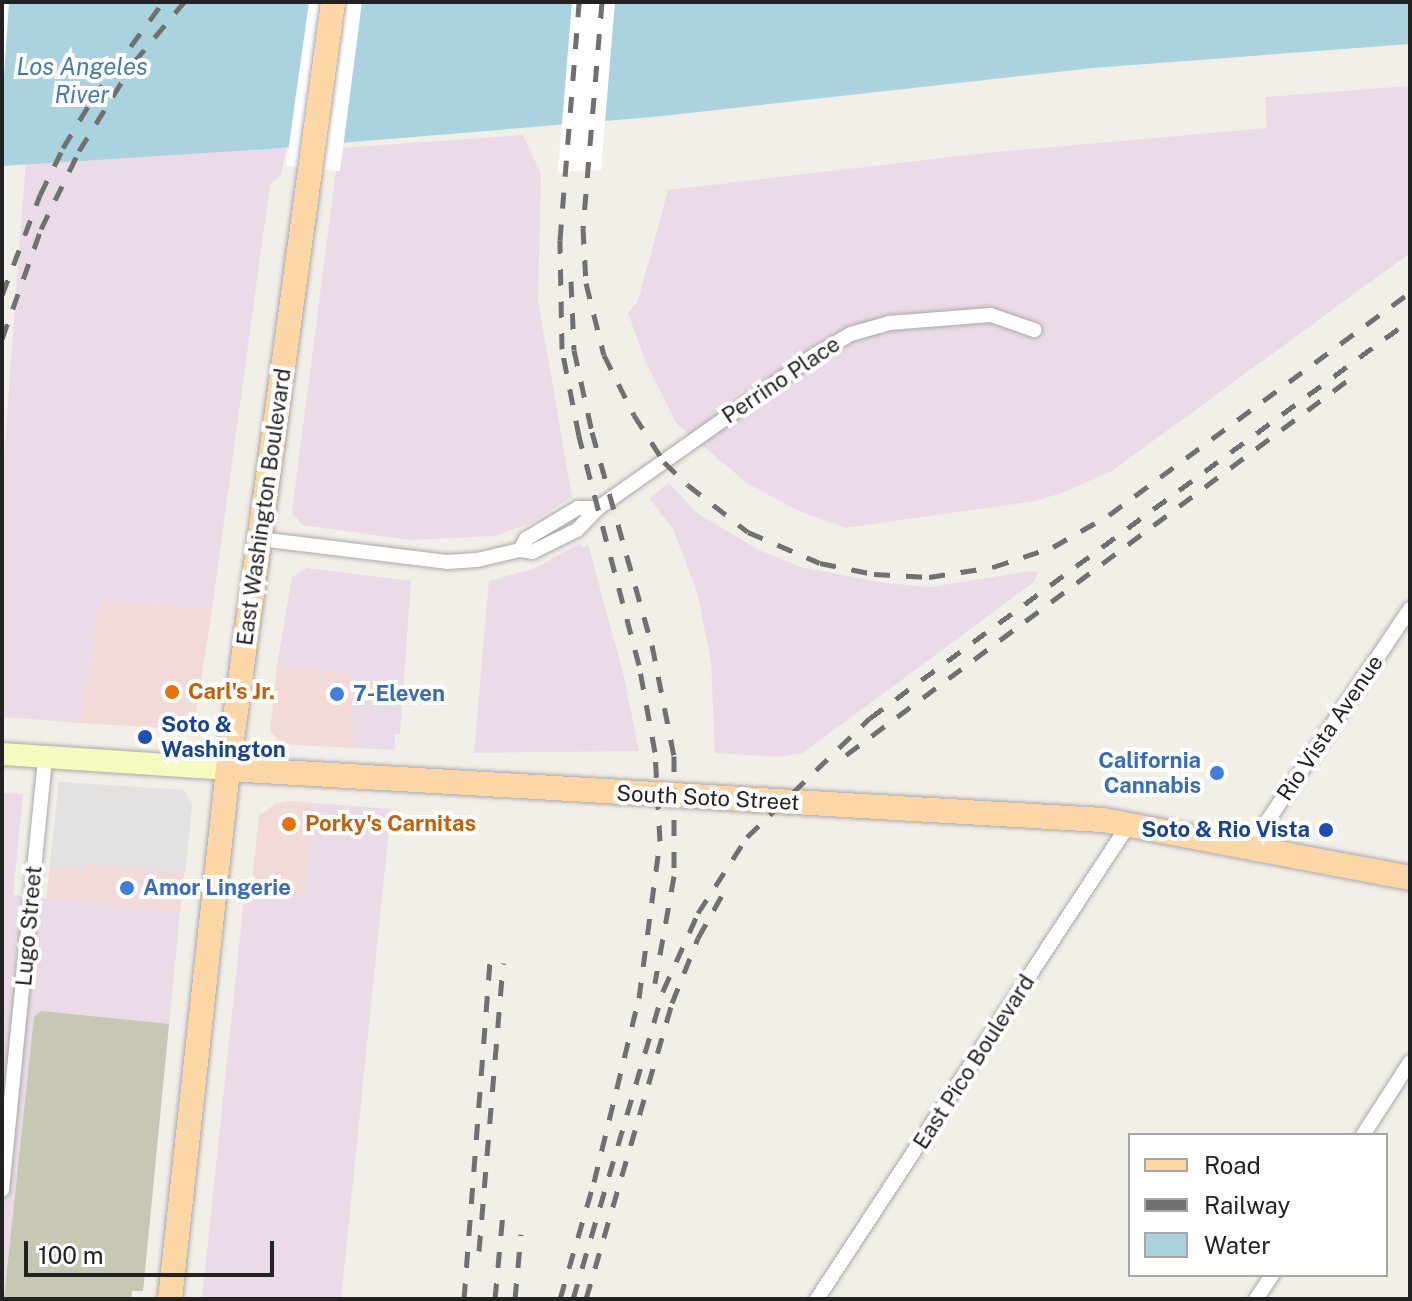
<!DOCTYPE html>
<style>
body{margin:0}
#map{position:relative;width:1412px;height:1301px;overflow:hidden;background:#f2efe9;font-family:"Public Sans",sans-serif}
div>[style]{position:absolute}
.commercial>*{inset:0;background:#f2dad9}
.industrial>*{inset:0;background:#ebdbe8}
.construction>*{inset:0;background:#c7c7b4}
.parking>*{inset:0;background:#e2e2e2}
.water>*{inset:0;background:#aad3df}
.pier>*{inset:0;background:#fff}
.roads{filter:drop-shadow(0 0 2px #a9a9a9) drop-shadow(0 0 2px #a9a9a9)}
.street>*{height:14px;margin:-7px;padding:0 7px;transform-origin:7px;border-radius:7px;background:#fff}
.secondary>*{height:22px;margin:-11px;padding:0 11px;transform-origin:11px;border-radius:11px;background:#f7fabf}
.primary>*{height:24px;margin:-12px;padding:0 12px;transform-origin:12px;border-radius:12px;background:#fcd6a4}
.rail>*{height:5px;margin-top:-2.5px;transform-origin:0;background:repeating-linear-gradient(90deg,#707070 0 16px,transparent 0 32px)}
.dots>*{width:22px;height:22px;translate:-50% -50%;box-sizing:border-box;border:4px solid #fff;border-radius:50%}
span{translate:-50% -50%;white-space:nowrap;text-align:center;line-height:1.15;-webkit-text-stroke:8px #fff;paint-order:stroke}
.street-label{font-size:22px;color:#222}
.food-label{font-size:22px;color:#c56008;font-weight:700}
.left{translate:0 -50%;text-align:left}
.shop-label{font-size:22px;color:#366cbe;font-weight:700}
.right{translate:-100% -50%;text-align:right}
.transit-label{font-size:22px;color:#164399;font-weight:700}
.water-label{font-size:24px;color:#4a7aab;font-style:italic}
.frame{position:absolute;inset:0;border:4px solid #222;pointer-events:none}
.legend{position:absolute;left:1128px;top:1133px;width:260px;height:144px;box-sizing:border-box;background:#fff;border:2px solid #a7a7a7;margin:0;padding:10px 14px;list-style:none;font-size:24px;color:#222}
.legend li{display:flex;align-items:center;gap:16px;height:40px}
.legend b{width:40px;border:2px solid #a7a7a7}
.scale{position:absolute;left:24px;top:1241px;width:250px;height:36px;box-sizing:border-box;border:4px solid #222;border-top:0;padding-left:10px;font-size:24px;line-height:28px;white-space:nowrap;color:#222;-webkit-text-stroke:6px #fff;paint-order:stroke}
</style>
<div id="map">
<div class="commercial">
<div style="clip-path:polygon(100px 601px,212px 609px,195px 720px,190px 726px,182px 729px,80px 723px)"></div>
<div style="clip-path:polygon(277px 666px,351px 674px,354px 748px,281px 744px,270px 731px)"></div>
<div style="clip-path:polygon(59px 782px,184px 790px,192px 805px,180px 913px,46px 899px)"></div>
<div style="clip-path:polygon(288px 801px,315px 803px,305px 896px,251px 890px,259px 816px,276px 803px)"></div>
</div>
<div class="industrial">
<div style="clip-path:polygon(1410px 86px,1410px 253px,1112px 471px,1062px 493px,1035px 501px,845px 528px,799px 511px,748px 484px,676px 423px,644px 358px,628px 313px,638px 301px,668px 190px,984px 153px,1267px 128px,1265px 97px)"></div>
<div style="clip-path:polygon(523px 135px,541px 174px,538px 300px,572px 497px,531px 523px,495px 536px,410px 540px,302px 525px,292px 512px,339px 148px)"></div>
<div style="clip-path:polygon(287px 147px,281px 175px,270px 185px,212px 609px,100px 601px,80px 723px,2px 717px,2px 483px,26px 159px)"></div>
<div style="clip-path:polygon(669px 483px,697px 513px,759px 550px,801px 567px,885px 583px,931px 587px,1030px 571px,1038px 572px,1034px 582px,803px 753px,778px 757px,715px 753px,711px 661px,697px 592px,673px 529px,649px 498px)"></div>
<div style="clip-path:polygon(581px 543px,583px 548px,588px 544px,624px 677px,639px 751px,474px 753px,489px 581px,533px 569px)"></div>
<div style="clip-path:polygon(307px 568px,411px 581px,400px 734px,395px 734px,395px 750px,354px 748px,351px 674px,277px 666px,292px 577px)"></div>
<div style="clip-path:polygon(2px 793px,23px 794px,13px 895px,180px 913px,143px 1291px,132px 1291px,131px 1299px,2px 1299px)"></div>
<div style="clip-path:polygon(315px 803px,391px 809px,341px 1299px,202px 1299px,245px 889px,305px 896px)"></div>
</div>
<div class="construction">
<div style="clip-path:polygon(41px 1011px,169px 1024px,143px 1291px,132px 1291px,131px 1299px,4px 1299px,34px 1017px)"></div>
</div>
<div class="parking">
<div style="clip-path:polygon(59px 782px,184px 790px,192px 805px,185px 873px,83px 863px,82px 869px,50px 867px)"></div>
</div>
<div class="water">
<div style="clip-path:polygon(2px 2px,1410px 2px,1410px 44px,1093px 68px,653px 117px,268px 149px,2px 166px)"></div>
</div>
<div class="pier">
<div style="clip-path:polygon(2px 2px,9px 2px,2px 106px)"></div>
<div style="clip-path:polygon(309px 2px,362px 2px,340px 171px,286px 166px)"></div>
<div style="clip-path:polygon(572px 2px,615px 2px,601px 170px,558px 172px)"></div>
</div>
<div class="roads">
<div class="street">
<div style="left:260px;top:539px;width:188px;rotate:7deg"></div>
<div style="left:447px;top:562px;width:30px;rotate:-4deg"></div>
<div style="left:477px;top:560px;width:44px;rotate:-13.1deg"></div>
<div style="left:520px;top:550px;width:12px;rotate:9deg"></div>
<div style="left:532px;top:552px;width:50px;rotate:-26.1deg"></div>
<div style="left:577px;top:530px;width:30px;rotate:-46deg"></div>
<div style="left:598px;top:508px;width:266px;rotate:-35.2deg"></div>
<div style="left:815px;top:355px;width:42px;rotate:-30.3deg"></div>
<div style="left:851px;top:334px;width:40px;rotate:-16deg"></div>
<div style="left:889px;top:323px;width:102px;rotate:-4.5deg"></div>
<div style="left:991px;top:315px;width:46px;rotate:19.2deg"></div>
<div style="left:520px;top:550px;width:13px;rotate:-61deg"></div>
<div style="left:526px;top:539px;width:61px;rotate:-30.8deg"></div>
<div style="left:578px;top:508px;width:20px"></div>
<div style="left:1250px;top:847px;width:287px;rotate:-56.1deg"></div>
<div style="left:1363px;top:1135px;width:87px;rotate:-57.2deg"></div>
<div style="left:2px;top:1190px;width:435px;rotate:-84.3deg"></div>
<div style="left:817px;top:1299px;width:568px;rotate:-56.7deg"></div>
<div style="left:1256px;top:1299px;width:29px;rotate:-56deg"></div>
</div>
<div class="secondary">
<div style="left:2px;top:754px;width:226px;rotate:3.8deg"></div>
</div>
<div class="primary">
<div style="left:228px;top:769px;width:876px;rotate:3.34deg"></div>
<div style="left:1103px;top:820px;width:312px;rotate:10.7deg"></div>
<div style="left:170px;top:1299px;width:533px;rotate:-83.75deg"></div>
<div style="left:228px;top:769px;width:774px;rotate:-82.2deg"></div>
</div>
</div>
<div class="rail">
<div style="left:602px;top:2px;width:227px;rotate:94.8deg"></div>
<div style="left:583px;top:228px;width:55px;rotate:86.9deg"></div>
<div style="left:586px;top:283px;width:74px;rotate:76deg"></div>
<div style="left:604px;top:355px;width:67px;rotate:63.4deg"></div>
<div style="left:634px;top:415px;width:56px;rotate:57.4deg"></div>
<div style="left:664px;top:462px;width:33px;rotate:44deg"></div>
<div style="left:688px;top:485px;width:76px;rotate:38.1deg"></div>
<div style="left:748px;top:532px;width:78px;rotate:23.3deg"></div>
<div style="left:820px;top:563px;width:55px;rotate:11.5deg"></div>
<div style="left:874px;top:574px;width:55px;rotate:3.1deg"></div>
<div style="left:929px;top:577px;width:65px;rotate:-8.9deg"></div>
<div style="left:993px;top:567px;width:63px;rotate:-18.4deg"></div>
<div style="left:1053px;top:547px;width:64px;rotate:-29.7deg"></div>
<div style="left:1109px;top:515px;width:375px;rotate:-36.5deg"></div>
<div style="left:571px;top:281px;width:69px;rotate:87.5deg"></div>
<div style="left:574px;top:350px;width:84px;rotate:77.6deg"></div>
<div style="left:592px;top:432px;width:221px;rotate:74.3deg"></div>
<div style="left:652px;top:645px;width:113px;rotate:78.8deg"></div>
<div style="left:674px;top:756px;width:120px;rotate:90deg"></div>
<div style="left:674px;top:876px;width:109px;rotate:100.1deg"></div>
<div style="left:2px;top:295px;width:107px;rotate:-69.2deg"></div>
<div style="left:40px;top:195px;width:52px;rotate:-63.9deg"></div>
<div style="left:63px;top:148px;width:58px;rotate:-59deg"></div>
<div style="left:93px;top:98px;width:119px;rotate:-53.9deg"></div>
<div style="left:2px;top:339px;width:117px;rotate:-70.5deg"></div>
<div style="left:41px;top:229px;width:87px;rotate:-64deg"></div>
<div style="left:79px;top:151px;width:105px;rotate:-58.3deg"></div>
<div style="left:134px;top:62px;width:78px;rotate:-50.2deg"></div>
<div style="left:846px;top:755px;width:632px;rotate:-36.76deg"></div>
<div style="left:479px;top:1251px;width:289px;rotate:-85.2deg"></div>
<div style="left:464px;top:1299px;width:339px;rotate:-85.6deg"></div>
<div style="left:495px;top:1299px;width:87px;rotate:-84.7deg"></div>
<div style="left:515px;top:1299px;width:65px;rotate:-84.7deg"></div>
<div style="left:560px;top:1299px;width:122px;rotate:-73.8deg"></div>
<div style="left:594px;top:1182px;width:189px;rotate:-76.3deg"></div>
<div style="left:639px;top:998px;width:158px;rotate:-82.4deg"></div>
<div style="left:660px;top:841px;width:89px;rotate:-93.2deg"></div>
<div style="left:655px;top:752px;width:88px;rotate:-100.4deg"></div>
<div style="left:639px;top:665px;width:237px;rotate:-104.7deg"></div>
<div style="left:579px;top:436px;width:89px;rotate:-101.1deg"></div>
<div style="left:562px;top:349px;width:109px;rotate:-91.1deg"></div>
<div style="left:560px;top:240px;width:239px;rotate:-85.4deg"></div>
<div style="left:573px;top:1299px;width:321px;rotate:-73.7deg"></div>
<div style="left:663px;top:991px;width:85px;rotate:-65.8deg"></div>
<div style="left:698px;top:913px;width:90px;rotate:-57.2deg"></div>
<div style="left:747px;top:837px;width:171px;rotate:-44.1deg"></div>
<div style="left:870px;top:718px;width:671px;rotate:-36.39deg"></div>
<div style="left:586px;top:1299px;width:308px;rotate:-73.8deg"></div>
<div style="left:672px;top:1003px;width:70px;rotate:-68.2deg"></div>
<div style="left:698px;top:938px;width:49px;rotate:-60.8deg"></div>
</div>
<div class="dots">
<div style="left:172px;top:692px;background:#e8710a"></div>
<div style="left:337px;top:694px;background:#3f7fe0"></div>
<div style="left:145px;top:737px;background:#1a4fb4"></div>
<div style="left:1217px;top:773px;background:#3f7fe0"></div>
<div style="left:289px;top:824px;background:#e8710a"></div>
<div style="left:1326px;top:830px;background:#1a4fb4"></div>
<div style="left:127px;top:888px;background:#3f7fe0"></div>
</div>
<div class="street-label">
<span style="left:781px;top:380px;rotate:-34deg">Perrino Place</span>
<span style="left:264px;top:507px;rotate:-82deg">East Washington Boulevard</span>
<span style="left:1330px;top:728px;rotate:-56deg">Rio Vista Avenue</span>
<span style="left:708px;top:798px;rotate:3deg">South Soto Street</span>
<span style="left:29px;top:926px;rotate:-85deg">Lugo Street</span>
<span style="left:974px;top:1062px;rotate:-57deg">East Pico Boulevard</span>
</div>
<div class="food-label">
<span class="left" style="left:188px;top:692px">Carl's Jr.</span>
<span class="left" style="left:305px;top:824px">Porky's Carnitas</span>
</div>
<div class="shop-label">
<span class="left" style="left:353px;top:694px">7-Eleven</span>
<span class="right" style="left:1201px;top:773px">California<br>Cannabis</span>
<span class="left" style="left:143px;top:888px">Amor Lingerie</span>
</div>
<div class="transit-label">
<span class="left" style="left:161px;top:737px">Soto &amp;<br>Washington</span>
<span class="right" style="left:1310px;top:830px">Soto &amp; Rio Vista</span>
</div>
<div class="water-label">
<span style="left:82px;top:81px">Los Angeles<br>River</span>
</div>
<div class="frame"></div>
<ul class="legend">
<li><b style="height:10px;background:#fcd6a4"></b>Road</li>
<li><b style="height:10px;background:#707070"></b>Railway</li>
<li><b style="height:22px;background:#aad3df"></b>Water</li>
</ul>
<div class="scale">100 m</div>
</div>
